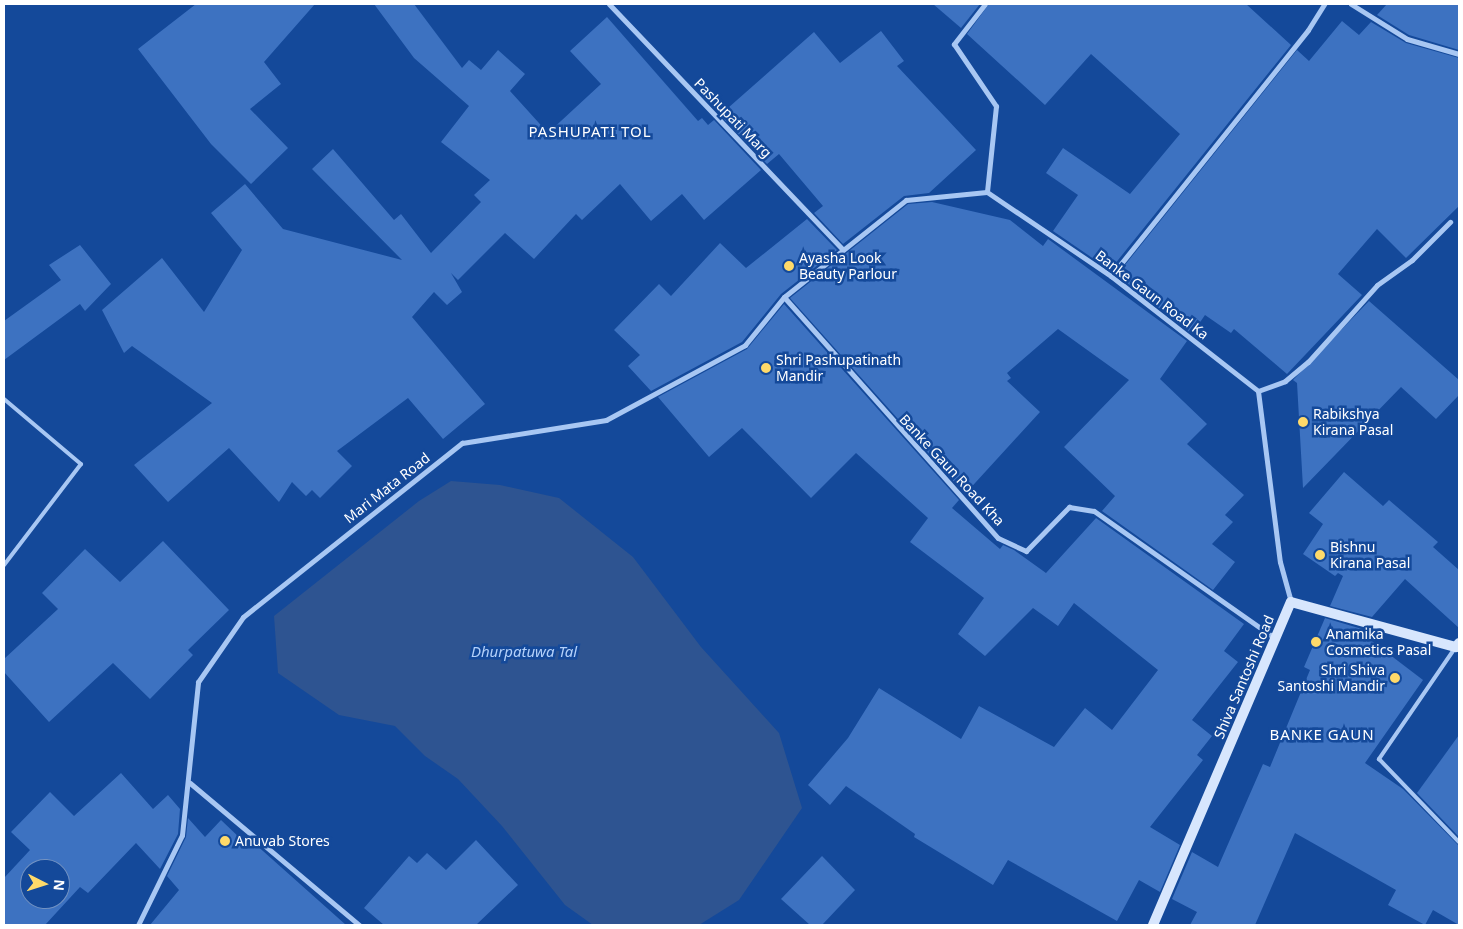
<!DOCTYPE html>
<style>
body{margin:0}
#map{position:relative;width:1463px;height:929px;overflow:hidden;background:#14499a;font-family:"Noto Sans",sans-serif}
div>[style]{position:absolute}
.water>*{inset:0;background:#2e5491}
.building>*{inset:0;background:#3d72c1}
.service>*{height:4px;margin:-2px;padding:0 2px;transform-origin:2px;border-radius:2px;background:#a8c7f3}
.minor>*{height:5px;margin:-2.5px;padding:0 2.5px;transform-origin:2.5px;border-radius:2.5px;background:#a8c7f3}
.secondary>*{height:10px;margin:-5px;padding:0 5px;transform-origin:5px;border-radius:5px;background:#d7e6fd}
.dots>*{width:14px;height:14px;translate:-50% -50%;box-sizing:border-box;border:2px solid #14499a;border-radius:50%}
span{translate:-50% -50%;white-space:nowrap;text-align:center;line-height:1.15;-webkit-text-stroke:5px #14499a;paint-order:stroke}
.street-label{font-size:14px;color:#fff}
.poi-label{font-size:14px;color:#fff}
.left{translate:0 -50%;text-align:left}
.right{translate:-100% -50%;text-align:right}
.neighbourhood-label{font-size:15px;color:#fff;letter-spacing:1px}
.water-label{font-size:15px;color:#b4d1fa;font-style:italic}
.frame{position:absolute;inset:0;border:5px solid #fff;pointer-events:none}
.north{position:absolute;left:20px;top:859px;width:50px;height:50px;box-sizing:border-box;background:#14499a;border:1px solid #7292c2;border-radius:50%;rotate:95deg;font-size:14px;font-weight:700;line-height:20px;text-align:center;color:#fff}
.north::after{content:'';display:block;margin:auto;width:18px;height:22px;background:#ffda6a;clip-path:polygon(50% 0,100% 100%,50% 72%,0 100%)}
</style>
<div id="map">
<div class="water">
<div style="clip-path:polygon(451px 481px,500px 485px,559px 498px,633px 557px,701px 647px,779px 733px,802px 808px,739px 900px,699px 925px,593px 925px,565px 905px,502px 826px,458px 779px,425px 756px,395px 726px,339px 715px,278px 673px,274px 616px,419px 501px)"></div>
</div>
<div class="building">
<div style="clip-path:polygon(196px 4px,315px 4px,264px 62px,281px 84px,250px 109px,288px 148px,251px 184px,211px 144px,138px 49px)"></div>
<div style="clip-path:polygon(374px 4px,414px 4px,462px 68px,469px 60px,481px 70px,498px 50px,525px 74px,510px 91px,548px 133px,601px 84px,570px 51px,607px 17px,698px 121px,702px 118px,708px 125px,714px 120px,761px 170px,704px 220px,682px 194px,651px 221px,620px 184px,582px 220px,576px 214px,534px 259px,505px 233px,458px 280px,451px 273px,462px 292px,447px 305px,434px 292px,412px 317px,485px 404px,443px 439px,408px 398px,337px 451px,352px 466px,320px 498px,312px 490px,306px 496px,292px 482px,279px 502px,229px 448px,168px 502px,134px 465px,212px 403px,132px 346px,124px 353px,102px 310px,162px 258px,204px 312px,242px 250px,211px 213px,245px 184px,283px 229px,402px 260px,312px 169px,333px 149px,394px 220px,401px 214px,431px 253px,481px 202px,474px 195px,490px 180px,441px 142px,469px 106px,414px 58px)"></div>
<div style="clip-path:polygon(933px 4px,980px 4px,961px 28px)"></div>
<div style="clip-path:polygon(989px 4px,1246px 4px,1291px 45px,1110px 270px,1053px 231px,1078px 195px,1046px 173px,1063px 148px,1130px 194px,1180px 134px,1091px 54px,1045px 105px,967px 34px)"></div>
<div style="clip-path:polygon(1387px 4px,1459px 4px,1459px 50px,1409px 35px,1377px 15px)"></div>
<div style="clip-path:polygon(1342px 21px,1359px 35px,1371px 22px,1406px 43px,1459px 58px,1459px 206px,1406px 258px,1377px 229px,1338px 274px,1362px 295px,1287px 374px,1234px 329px,1231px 333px,1205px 315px,1192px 334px,1117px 275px,1297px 50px,1309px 61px)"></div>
<div style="clip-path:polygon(881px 31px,904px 61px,897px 66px,976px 150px,929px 193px,904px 196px,843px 244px,814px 213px,823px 206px,779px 154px,767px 164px,720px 115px,814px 32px,840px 63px)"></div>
<div style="clip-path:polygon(932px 202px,1010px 220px,1043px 246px,1048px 239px,1187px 341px,1160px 379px,1207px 424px,1187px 444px,1244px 495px,1225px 515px,1233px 522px,1212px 544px,1235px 562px,1213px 590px,1102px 511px,1115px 496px,1064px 447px,1129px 380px,1058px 329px,1007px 373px,1011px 378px,1007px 381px,1040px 412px,965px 494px,790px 298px,908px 204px)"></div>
<div style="clip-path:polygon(807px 219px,837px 250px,781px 294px,742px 342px,651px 391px,628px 366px,640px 355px,614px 330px,659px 284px,671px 296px,720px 243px,746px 268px)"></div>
<div style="clip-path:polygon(80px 245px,111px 284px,85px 311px,80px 304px,4px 360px,4px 321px,61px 280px,49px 265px)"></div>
<div style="clip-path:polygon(1369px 301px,1459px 380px,1459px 395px,1436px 419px,1401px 387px,1303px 488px,1297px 383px,1293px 380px)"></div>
<div style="clip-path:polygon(784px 304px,959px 500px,952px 508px,1000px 549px,1003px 545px,1014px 550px,1046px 573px,1096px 518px,1244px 624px,1224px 651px,1238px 662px,1192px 720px,1212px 736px,1197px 755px,1203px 760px,1150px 827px,1180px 845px,1160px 892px,1139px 880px,1117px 921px,1008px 860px,993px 885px,914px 837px,915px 834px,846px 786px,830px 805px,808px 785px,848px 738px,879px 688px,961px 739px,979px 706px,1054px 747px,1085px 708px,1112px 730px,1158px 670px,1074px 603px,1058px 626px,1033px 608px,985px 656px,958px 634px,984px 598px,910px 542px,928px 518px,856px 453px,811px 498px,742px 428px,709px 457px,658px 397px,747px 349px)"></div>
<div style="clip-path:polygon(1344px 472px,1383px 506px,1389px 500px,1438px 542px,1433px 547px,1459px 570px,1459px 628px,1405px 579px,1372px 617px,1330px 606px,1343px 576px,1338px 573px,1335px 576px,1303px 554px,1323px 524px,1309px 513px)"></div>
<div style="clip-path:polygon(163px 541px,229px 610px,188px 650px,193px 655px,150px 699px,113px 663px,49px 722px,4px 672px,4px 659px,58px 609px,42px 593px,85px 549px,120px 582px)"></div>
<div style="clip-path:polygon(1325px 618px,1362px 629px,1360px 632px,1423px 680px,1365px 763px,1403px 789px,1459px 846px,1459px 925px,1433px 910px,1425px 925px,1388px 905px,1396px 890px,1295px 833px,1255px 925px,1190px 925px,1197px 912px,1172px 899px,1192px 852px,1218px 867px,1263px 764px,1270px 767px,1310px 670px,1304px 667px)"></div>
<div style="clip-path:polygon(1459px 735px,1459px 837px,1417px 793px)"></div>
<div style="clip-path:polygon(evenodd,121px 773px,153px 809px,168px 795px,180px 809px,178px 834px,160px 869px,136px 843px,88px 893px,80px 887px,45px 925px,4px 925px,4px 878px,30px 850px,11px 832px,50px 792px,74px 816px,121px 773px,30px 869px,60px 869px,60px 899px,30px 899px,30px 869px)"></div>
<div style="clip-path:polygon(188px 818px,205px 837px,221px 820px,242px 840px,246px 836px,346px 925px,150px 925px,179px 890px,167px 876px,186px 837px)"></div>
<div style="clip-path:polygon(476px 840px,518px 885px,476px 925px,384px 925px,364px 908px,409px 856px,417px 863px,427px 853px,446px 870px)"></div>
<div style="clip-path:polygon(822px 856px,855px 890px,822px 925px,810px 925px,781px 899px)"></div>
</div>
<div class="service">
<div style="left:4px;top:399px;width:101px;rotate:40.2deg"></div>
<div style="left:81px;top:464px;width:127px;rotate:127.3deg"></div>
<div style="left:1455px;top:648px;width:135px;rotate:124.4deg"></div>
<div style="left:1379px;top:759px;width:115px;rotate:46.1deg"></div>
</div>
<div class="minor">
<div style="left:609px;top:4px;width:338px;rotate:46.4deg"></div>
<div style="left:985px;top:4px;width:51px;rotate:127.8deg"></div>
<div style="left:954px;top:44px;width:75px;rotate:55.9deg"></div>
<div style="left:996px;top:106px;width:86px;rotate:96deg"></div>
<div style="left:1351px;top:4px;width:66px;rotate:32deg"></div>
<div style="left:1407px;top:39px;width:54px;rotate:16.1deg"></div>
<div style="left:1111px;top:276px;width:315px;rotate:-51.3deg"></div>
<div style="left:1308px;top:30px;width:31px;rotate:-58deg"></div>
<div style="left:784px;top:297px;width:322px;rotate:48.4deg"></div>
<div style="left:998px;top:538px;width:31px;rotate:25deg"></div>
<div style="left:1026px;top:551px;width:62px;rotate:-45.7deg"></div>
<div style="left:1069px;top:507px;width:25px;rotate:9deg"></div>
<div style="left:1094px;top:511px;width:223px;rotate:35.1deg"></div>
<div style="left:1258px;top:391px;width:29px;rotate:-20deg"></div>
<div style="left:1285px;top:381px;width:30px;rotate:-40deg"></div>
<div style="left:1308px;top:362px;width:103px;rotate:-48.1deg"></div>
<div style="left:1377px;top:285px;width:43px;rotate:-35.5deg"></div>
<div style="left:1412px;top:260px;width:54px;rotate:-45deg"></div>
<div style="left:190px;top:783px;width:221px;rotate:40deg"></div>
<div style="left:138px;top:925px;width:100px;rotate:-63.9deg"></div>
<div style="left:182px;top:835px;width:154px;rotate:-84deg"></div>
<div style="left:198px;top:682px;width:79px;rotate:-55.3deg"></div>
<div style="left:243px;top:617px;width:280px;rotate:-38.5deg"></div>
<div style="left:462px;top:443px;width:146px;rotate:-9.1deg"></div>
<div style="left:606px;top:420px;width:158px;rotate:-28.3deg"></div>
<div style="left:745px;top:345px;width:62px;rotate:-50.9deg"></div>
<div style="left:784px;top:297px;width:156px;rotate:-38.5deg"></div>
<div style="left:906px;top:200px;width:81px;rotate:-5.6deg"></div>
<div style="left:987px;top:192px;width:150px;rotate:34.1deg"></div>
<div style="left:1111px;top:276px;width:187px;rotate:38deg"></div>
<div style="left:1258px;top:391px;width:172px;rotate:82.7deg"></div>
<div style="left:1280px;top:562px;width:41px;rotate:74.6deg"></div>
</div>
<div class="secondary">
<div style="left:1153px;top:925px;width:351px;rotate:-66.9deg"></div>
<div style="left:1291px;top:602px;width:171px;rotate:15.3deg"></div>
<div style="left:1456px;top:647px;width:5px;rotate:-53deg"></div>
</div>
<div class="dots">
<div style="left:789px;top:266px;background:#ffda6a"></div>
<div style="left:766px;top:368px;background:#ffda6a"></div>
<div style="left:1303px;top:422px;background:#ffda6a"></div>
<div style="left:1320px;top:555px;background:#ffda6a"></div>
<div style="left:1316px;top:642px;background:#ffda6a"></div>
<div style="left:1395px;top:678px;background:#ffda6a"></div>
<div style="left:225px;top:841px;background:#ffda6a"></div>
</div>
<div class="street-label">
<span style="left:733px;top:118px;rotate:46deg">Pashupati Marg</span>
<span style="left:1152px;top:295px;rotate:37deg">Banke Gaun Road Ka</span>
<span style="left:952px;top:470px;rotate:47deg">Banke Gaun Road Kha</span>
<span style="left:387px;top:488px;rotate:-38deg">Mari Mata Road</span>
<span style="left:1244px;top:677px;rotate:-67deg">Shiva Santoshi Road</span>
</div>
<div class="poi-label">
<span class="left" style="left:799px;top:266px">Ayasha Look<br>Beauty Parlour</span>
<span class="left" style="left:776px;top:368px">Shri Pashupatinath<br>Mandir</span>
<span class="left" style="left:1313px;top:422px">Rabikshya<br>Kirana Pasal</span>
<span class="left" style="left:1330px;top:555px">Bishnu<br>Kirana Pasal</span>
<span class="left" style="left:1326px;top:642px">Anamika<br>Cosmetics Pasal</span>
<span class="right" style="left:1385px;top:678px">Shri Shiva<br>Santoshi Mandir</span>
<span class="left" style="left:235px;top:841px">Anuvab Stores</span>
</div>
<div class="neighbourhood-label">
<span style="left:590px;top:132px">PASHUPATI TOL</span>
<span style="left:1322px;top:735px">BANKE GAUN</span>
</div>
<div class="water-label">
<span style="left:524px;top:652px">Dhurpatuwa Tal</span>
</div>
<div class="frame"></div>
<div class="north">N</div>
</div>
